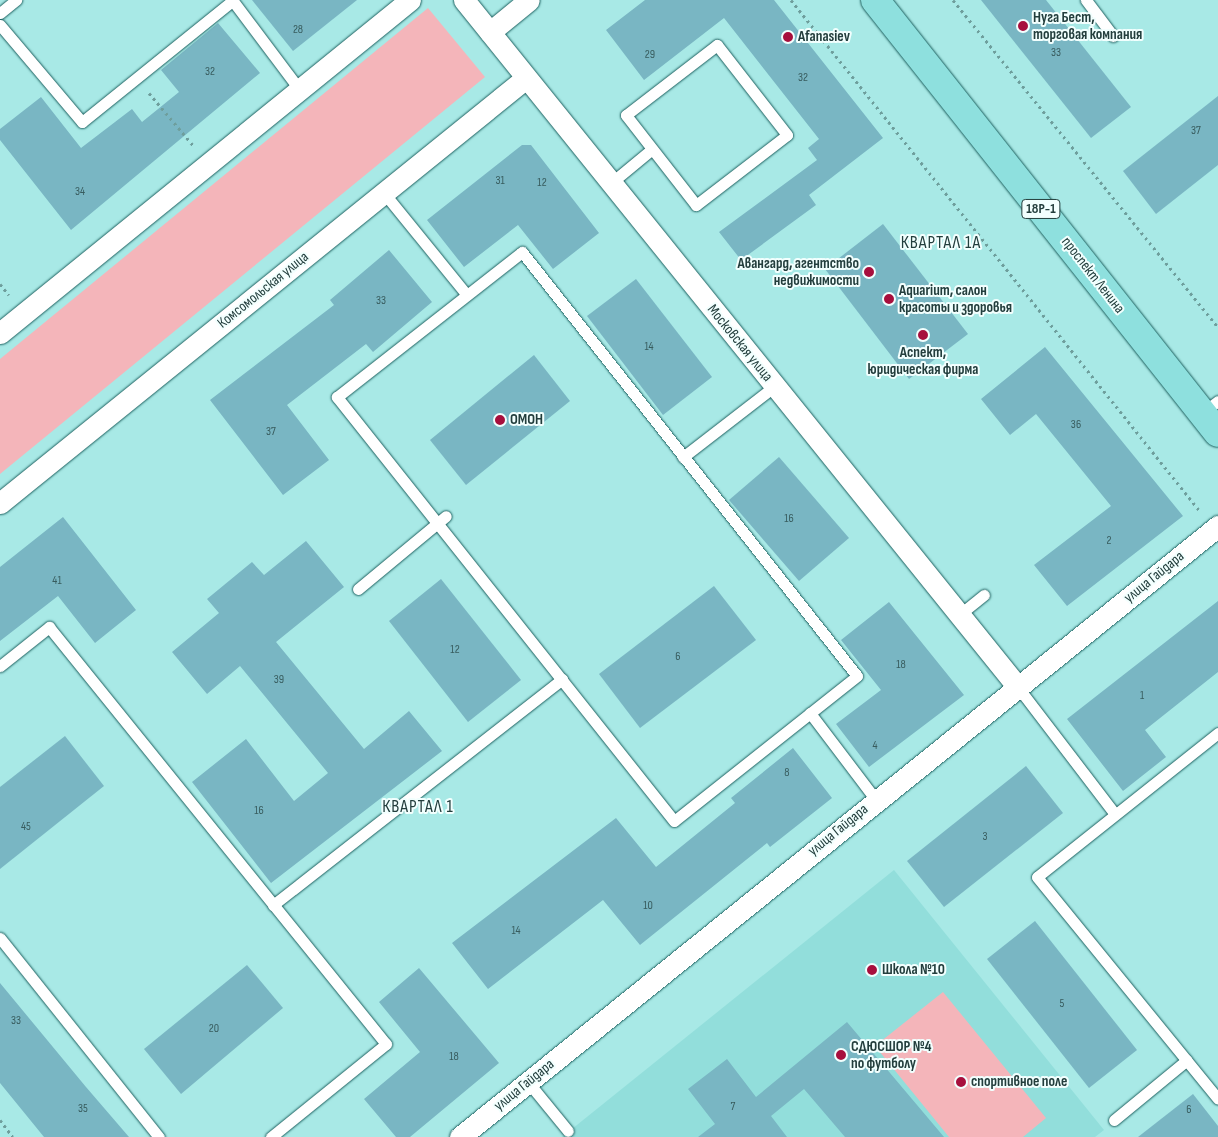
<!DOCTYPE html>
<meta charset="utf-8">
<style>
body{margin:0}
#map{position:relative;width:1218px;height:1137px;overflow:hidden;background:#a8e9e6;font-family:"Sofia Sans Condensed",sans-serif}
div>[style]{position:absolute}
.built>*{inset:0;background:#92dedb}
.green>*{inset:0;background:#f4b5ba}
.building>*{inset:0;background:#79b6c3}
.path>*{height:3px;margin-top:-1.5px;transform-origin:0;background:repeating-linear-gradient(90deg,#6e9e9c 0 2.5px,transparent 0 6.5px)}
.roads{filter:drop-shadow(0 0 1px #1d605f) drop-shadow(0 0 1px #1d605f)}
.lane>*{height:11px;margin:-5.5px;padding:0 5.5px;transform-origin:5.5px;border-radius:5.5px;background:#fff}
.street>*{height:21px;margin:-10.5px;padding:0 10.5px;transform-origin:10.5px;border-radius:10.5px;background:#fff}
.primary>*{height:28px;margin:-14px;padding:0 14px;transform-origin:14px;border-radius:14px;background:#8ee0de}
.dots>*{width:14px;height:14px;translate:-50% -50%;box-sizing:border-box;border:2px solid #f2fffe;border-radius:50%}
span{translate:-50% -50%;white-space:nowrap;text-align:center;line-height:1.15;-webkit-text-stroke:4px #f2fffe;paint-order:stroke}
.number-label{font-size:12px;color:#385c5e}
.number-label span{-webkit-text-stroke-width:0}
.shield-label span{padding:1px 4px;background:#f2fffe;border:1px solid;border-radius:4px;-webkit-text-stroke-width:0}
.shield-label{font-size:14px;color:#233e3d;font-weight:700}
.poi-label{font-size:15px;color:#233e3d;font-weight:700}
.left{translate:0 -50%;text-align:left}
.right{translate:-100% -50%;text-align:right}
.street-label{font-size:15px;color:#233e3d}
.quarter-label{font-size:18px;color:#233e3d;letter-spacing:1px}
</style>
<div id="map">
<div class="built">
<div style="clip-path:polygon(894px 870px,1104px 1130px,1095px 1137px,562px 1137px)"></div>
</div>
<div class="green">
<div style="clip-path:polygon(428px 8px,485px 77px,0 474px,0 359px)"></div>
<div style="clip-path:polygon(943px 992px,1046px 1118px,1023px 1137px,949px 1137px,875px 1046px)"></div>
</div>
<div class="building">
<div style="clip-path:polygon(252px 0,357px 0,293px 51px)"></div>
<div style="clip-path:polygon(645px 0,774px 0,883px 138px,809px 195px,816px 205px,741px 260px,719px 232px,817px 160px,808px 148px,819px 139px,724px 18px,644px 80px,606px 30px)"></div>
<div style="clip-path:polygon(981px 0,1046px 0,1131px 107px,1091px 138px)"></div>
<div style="clip-path:polygon(218px 23px,260px 73px,71px 230px,0 140px,0 129px,41px 97px,81px 148px,132px 109px,142px 122px,179px 92px,161px 70px)"></div>
<div style="clip-path:polygon(1218px 96px,1218px 165px,1156px 214px,1123px 171px)"></div>
<div style="clip-path:polygon(522px 145px,531px 145px,599px 233px,553px 269px,518px 225px,464px 267px,427px 220px)"></div>
<div style="clip-path:polygon(883px 224px,968px 334px,909px 379px,825px 269px)"></div>
<div style="clip-path:polygon(389px 250px,432px 302px,373px 352px,366px 344px,287px 405px,329px 460px,283px 495px,210px 400px,334px 305px,330px 300px)"></div>
<div style="clip-path:polygon(636px 279px,712px 377px,663px 415px,587px 316px)"></div>
<div style="clip-path:polygon(1045px 347px,1183px 516px,1067px 606px,1034px 565px,1111px 506px,1036px 414px,1010px 435px,981px 399px)"></div>
<div style="clip-path:polygon(534px 355px,570px 401px,466px 485px,430px 440px)"></div>
<div style="clip-path:polygon(779px 457px,849px 538px,799px 581px,729px 500px)"></div>
<div style="clip-path:polygon(63px 517px,136px 610px,95px 643px,58px 596px,0 641px,0 567px)"></div>
<div style="clip-path:polygon(306px 541px,344px 587px,276px 642px,364px 749px,409px 711px,442px 751px,271px 883px,192px 782px,246px 739px,294px 801px,328px 773px,240px 666px,207px 694px,172px 652px,219px 613px,207px 599px,252px 562px,264px 575px)"></div>
<div style="clip-path:polygon(441px 579px,521px 680px,468px 722px,389px 621px)"></div>
<div style="clip-path:polygon(714px 586px,756px 640px,640px 728px,599px 674px)"></div>
<div style="clip-path:polygon(1218px 601px,1218px 672px,1145px 730px,1166px 757px,1123px 791px,1067px 719px)"></div>
<div style="clip-path:polygon(889px 602px,964px 695px,869px 767px,836px 724px,881px 690px,841px 640px)"></div>
<div style="clip-path:polygon(65px 736px,104px 786px,0 869px,0 787px)"></div>
<div style="clip-path:polygon(793px 748px,832px 798px,770px 847px,767px 843px,640px 945px,603px 900px,488px 989px,452px 943px,616px 818px,656px 867px,735px 803px,731px 798px)"></div>
<div style="clip-path:polygon(1026px 766px,1063px 813px,944px 907px,907px 861px)"></div>
<div style="clip-path:polygon(1035px 921px,1137px 1050px,1089px 1088px,987px 959px)"></div>
<div style="clip-path:polygon(247px 965px,283px 1008px,181px 1094px,144px 1049px)"></div>
<div style="clip-path:polygon(419px 968px,499px 1063px,410px 1137px,396px 1137px,364px 1099px,420px 1052px,379px 1002px)"></div>
<div style="clip-path:polygon(0 983px,86px 1087px,129px 1137px,44px 1137px,0 1083px)"></div>
<div style="clip-path:polygon(847px 1022px,944px 1137px,845px 1137px,804px 1089px,771px 1116px,787px 1137px,698px 1137px,715px 1124px,688px 1089px,727px 1059px,756px 1097px)"></div>
<div style="clip-path:polygon(1193px 1094px,1218px 1126px,1218px 1137px,1138px 1137px)"></div>
</div>
<div class="path">
<div style="left:791px;top:0;width:653px;rotate:51.34deg"></div>
<div style="left:953px;top:0;width:421px;rotate:51deg"></div>
<div style="left:149px;top:93px;width:68px;rotate:49.8deg"></div>
<div style="left:0;top:284px;width:14px;rotate:51deg"></div>
<div style="left:0;top:1120px;width:21px;rotate:53deg"></div>
</div>
<div class="roads">
<div class="lane">
<div style="left:1086px;top:0;width:45px;rotate:53.1deg"></div>
<div style="left:233px;top:1px;width:110px;rotate:53.1deg"></div>
<div style="left:0;top:13px;width:21px;rotate:-39deg"></div>
<div style="left:0;top:25px;width:127px;rotate:49.8deg"></div>
<div style="left:82px;top:122px;width:194px;rotate:-38.9deg"></div>
<div style="left:717px;top:45px;width:114px;rotate:52.1deg"></div>
<div style="left:787px;top:135px;width:115px;rotate:142.4deg"></div>
<div style="left:696px;top:205px;width:114px;rotate:-127.9deg"></div>
<div style="left:626px;top:115px;width:115px;rotate:-37.6deg"></div>
<div style="left:611px;top:183px;width:53px;rotate:-39.7deg"></div>
<div style="left:384px;top:193px;width:130px;rotate:50.9deg"></div>
<div style="left:522px;top:252px;width:540px;rotate:51.69deg"></div>
<div style="left:857px;top:676px;width:233px;rotate:141.6deg"></div>
<div style="left:674px;top:821px;width:542px;rotate:-128.48deg"></div>
<div style="left:337px;top:397px;width:235px;rotate:-38.1deg"></div>
<div style="left:1202px;top:413px;width:20px;rotate:-37deg"></div>
<div style="left:683px;top:457px;width:116px;rotate:-37.7deg"></div>
<div style="left:358px;top:589px;width:114px;rotate:-39.7deg"></div>
<div style="left:959px;top:615px;width:32px;rotate:-39deg"></div>
<div style="left:0;top:666px;width:63px;rotate:-38.5deg"></div>
<div style="left:49px;top:627px;width:536px;rotate:51.06deg"></div>
<div style="left:386px;top:1044px;width:148px;rotate:141deg"></div>
<div style="left:1017px;top:686px;width:161px;rotate:52.6deg"></div>
<div style="left:810px;top:713px;width:109px;rotate:52.8deg"></div>
<div style="left:1218px;top:733px;width:231px;rotate:141.5deg"></div>
<div style="left:1037px;top:877px;width:286px;rotate:50.8deg"></div>
<div style="left:273px;top:905px;width:367px;rotate:-38deg"></div>
<div style="left:0;top:938px;width:255px;rotate:51.4deg"></div>
<div style="left:528px;top:1082px;width:63px;rotate:50.8deg"></div>
<div style="left:1114px;top:1120px;width:94px;rotate:-39.4deg"></div>
</div>
<div class="street">
<div style="left:464px;top:0;width:881px;rotate:51.13deg"></div>
<div style="left:490px;top:32px;width:50px;rotate:-39.4deg"></div>
<div style="left:0;top:333px;width:528px;rotate:-39.08deg"></div>
<div style="left:0;top:503px;width:676px;rotate:-38.94deg"></div>
<div style="left:460px;top:1137px;width:974px;rotate:-38.87deg"></div>
</div>
<div class="primary">
<div style="left:875px;top:0;width:552px;rotate:51.62deg"></div>
</div>
</div>
<div class="dots">
<div style="left:1023px;top:26px;background:#a70f3d"></div>
<div style="left:788px;top:37px;background:#a70f3d"></div>
<div style="left:869px;top:272px;background:#a70f3d"></div>
<div style="left:889px;top:299px;background:#a70f3d"></div>
<div style="left:923px;top:335px;background:#a70f3d"></div>
<div style="left:500px;top:420px;background:#a70f3d"></div>
<div style="left:872px;top:970px;background:#a70f3d"></div>
<div style="left:841px;top:1055px;background:#a70f3d"></div>
<div style="left:961px;top:1082px;background:#a70f3d"></div>
</div>
<div class="number-label">
<span style="left:298px;top:30px">28</span>
<span style="left:1056px;top:53px">33</span>
<span style="left:650px;top:55px">29</span>
<span style="left:210px;top:72px">32</span>
<span style="left:803px;top:78px">32</span>
<span style="left:1196px;top:131px">37</span>
<span style="left:500px;top:181px">31</span>
<span style="left:542px;top:183px">12</span>
<span style="left:80px;top:192px">34</span>
<span style="left:381px;top:301px">33</span>
<span style="left:649px;top:347px">14</span>
<span style="left:1076px;top:425px">36</span>
<span style="left:271px;top:432px">37</span>
<span style="left:789px;top:519px">16</span>
<span style="left:1109px;top:541px">2</span>
<span style="left:57px;top:581px">41</span>
<span style="left:455px;top:650px">12</span>
<span style="left:678px;top:657px">6</span>
<span style="left:901px;top:665px">18</span>
<span style="left:279px;top:680px">39</span>
<span style="left:1142px;top:696px">1</span>
<span style="left:875px;top:746px">4</span>
<span style="left:787px;top:773px">8</span>
<span style="left:259px;top:811px">16</span>
<span style="left:26px;top:827px">45</span>
<span style="left:985px;top:837px">3</span>
<span style="left:648px;top:906px">10</span>
<span style="left:516px;top:931px">14</span>
<span style="left:1062px;top:1004px">5</span>
<span style="left:16px;top:1021px">33</span>
<span style="left:214px;top:1029px">20</span>
<span style="left:454px;top:1057px">18</span>
<span style="left:733px;top:1107px">7</span>
<span style="left:83px;top:1109px">35</span>
<span style="left:1189px;top:1110px">6</span>
</div>
<div class="shield-label">
<span style="left:1041px;top:209px">18Р-1</span>
</div>
<div class="poi-label">
<span class="left" style="left:1033px;top:26px">Нуга Бест,<br>торговая компания</span>
<span class="left" style="left:798px;top:37px">Afanasiev</span>
<span class="right" style="left:859px;top:272px">Авангард, агентство<br>недвижимости</span>
<span class="left" style="left:899px;top:299px">Aquarium, салон<br>красоты и здоровья</span>
<span style="left:923px;top:361px">Аспект,<br>юридическая фирма</span>
<span class="left" style="left:510px;top:420px">ОМОН</span>
<span class="left" style="left:882px;top:970px">Школа №10</span>
<span class="left" style="left:851px;top:1055px">СДЮСШОР №4<br>по футболу</span>
<span class="left" style="left:971px;top:1082px">спортивное поле</span>
</div>
<div class="street-label">
<span style="left:1093px;top:275px;rotate:52deg">проспект Ленина</span>
<span style="left:263px;top:290px;rotate:-39deg">Комсомольская улица</span>
<span style="left:740px;top:343px;rotate:51deg">Московская улица</span>
<span style="left:1154px;top:577px;rotate:-39deg">улица Гайдара</span>
<span style="left:838px;top:830px;rotate:-39deg">улица Гайдара</span>
<span style="left:524px;top:1085px;rotate:-39deg">улица Гайдара</span>
</div>
<div class="quarter-label">
<span style="left:941px;top:243px">КВАРТАЛ 1А</span>
<span style="left:418px;top:807px">КВАРТАЛ 1</span>
</div>
</div>
